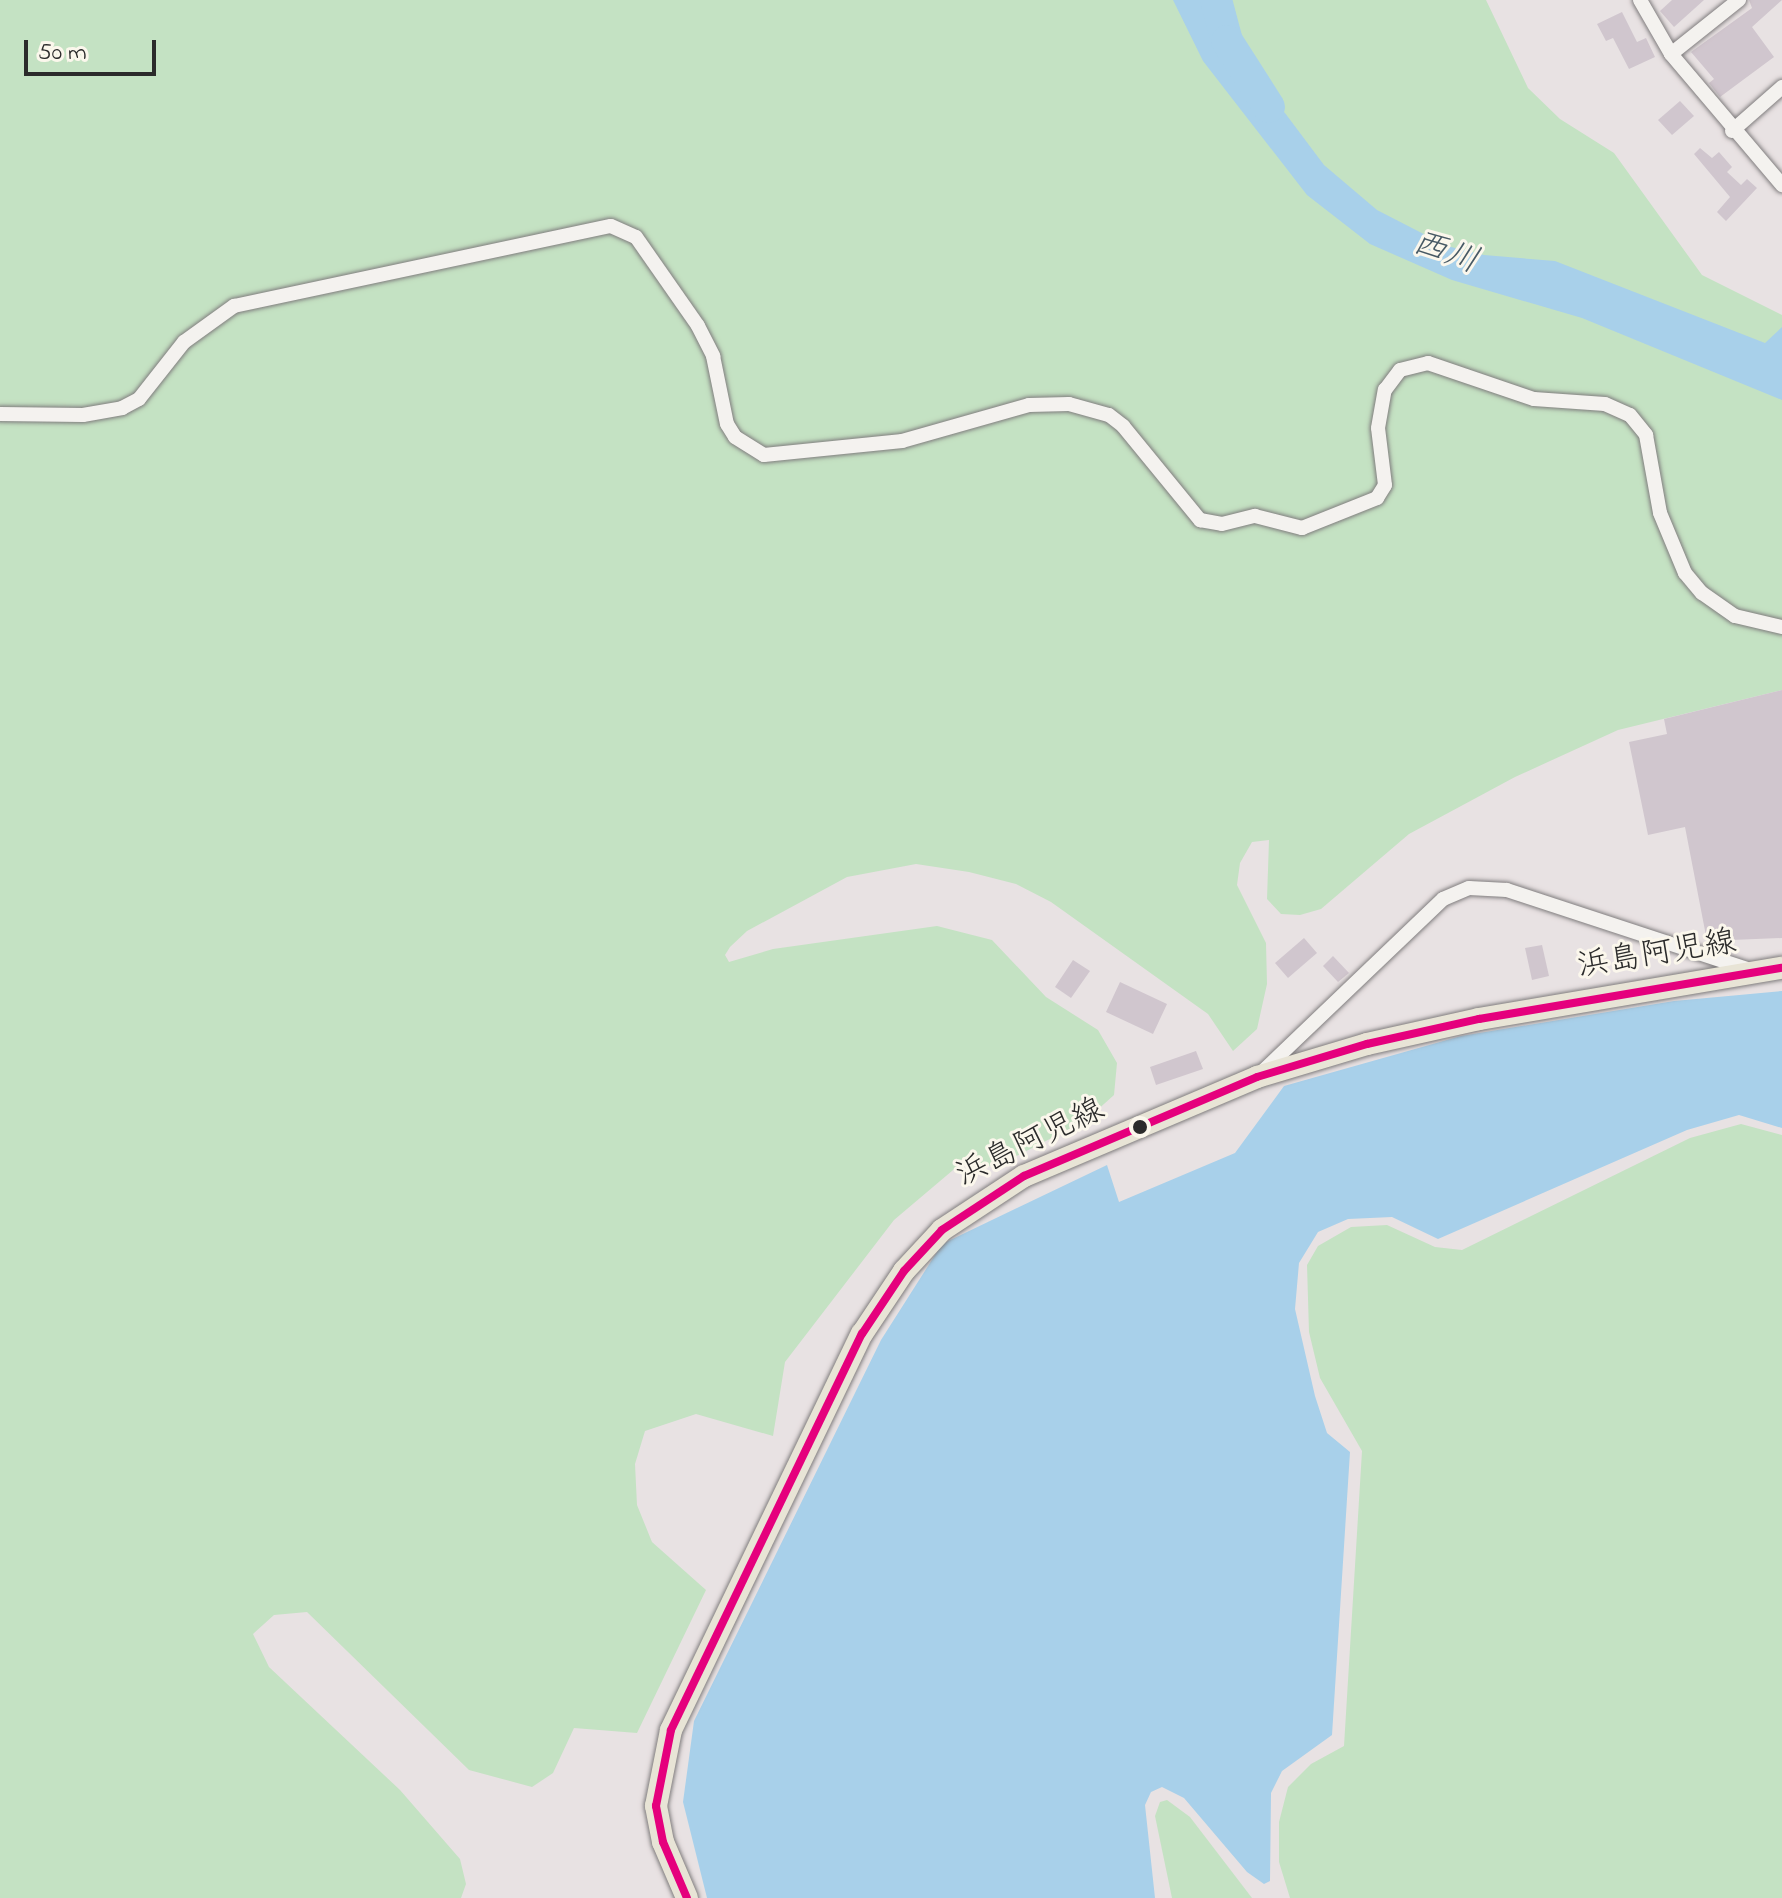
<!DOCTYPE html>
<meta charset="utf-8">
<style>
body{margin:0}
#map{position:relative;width:1782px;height:1898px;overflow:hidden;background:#e8e2e3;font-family:"Indie Flower","Klee One",sans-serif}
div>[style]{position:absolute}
.green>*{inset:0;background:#c4e2c3}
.water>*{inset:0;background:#a8d0ea}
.river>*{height:32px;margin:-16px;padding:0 16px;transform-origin:16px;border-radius:16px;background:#a8d0ea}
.building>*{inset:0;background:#d0c6ce}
.roads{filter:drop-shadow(0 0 2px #807d7e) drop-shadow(0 0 2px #807d7e)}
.minor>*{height:14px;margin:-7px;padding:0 7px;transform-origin:7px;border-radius:7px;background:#f4f2ef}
.primary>*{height:22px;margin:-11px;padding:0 11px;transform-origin:11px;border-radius:11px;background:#e8e4d6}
.bus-1>*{height:8px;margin:-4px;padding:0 4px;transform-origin:4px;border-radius:4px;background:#e5007d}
.dots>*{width:22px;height:22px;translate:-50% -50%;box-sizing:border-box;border:4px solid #fbf7ec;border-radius:50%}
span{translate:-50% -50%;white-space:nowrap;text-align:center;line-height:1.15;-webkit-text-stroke:6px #fbf7ec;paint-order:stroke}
.street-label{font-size:32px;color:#2b2b2b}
.water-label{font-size:34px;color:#485a65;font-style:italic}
.scale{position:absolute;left:24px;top:40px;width:132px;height:36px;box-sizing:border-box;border:4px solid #2b2b2b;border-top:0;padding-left:10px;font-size:24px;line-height:28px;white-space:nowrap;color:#2b2b2b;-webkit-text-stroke:6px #fbf7ec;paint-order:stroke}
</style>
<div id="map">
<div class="green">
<div style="clip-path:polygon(0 0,1486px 0,1528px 88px,1560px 119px,1614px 153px,1702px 275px,1782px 315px,1782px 690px,1618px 730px,1515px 777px,1409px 834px,1321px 909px,1300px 915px,1281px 914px,1267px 899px,1269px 840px,1252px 842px,1240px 863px,1237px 885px,1266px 943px,1267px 984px,1257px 1029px,1233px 1051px,1208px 1014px,1051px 902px,1016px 884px,969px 872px,916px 864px,847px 877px,747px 931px,730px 947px,725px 955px,729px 962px,773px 949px,937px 926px,992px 940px,1046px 997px,1098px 1030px,1117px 1063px,1114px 1095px,1085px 1121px,997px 1166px,959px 1165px,894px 1220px,785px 1362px,773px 1436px,696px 1414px,645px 1431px,635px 1464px,637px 1505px,652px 1542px,706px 1590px,637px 1733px,574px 1728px,553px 1773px,532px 1787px,469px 1770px,307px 1612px,274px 1615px,253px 1634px,269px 1667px,400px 1790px,460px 1859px,466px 1884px,461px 1898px,0 1898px)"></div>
<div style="clip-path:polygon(1741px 1124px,1782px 1135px,1782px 1898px,1290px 1898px,1279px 1862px,1279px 1822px,1288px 1787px,1311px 1764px,1344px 1746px,1362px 1451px,1320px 1378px,1309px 1332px,1307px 1265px,1318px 1246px,1351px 1227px,1387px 1225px,1435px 1247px,1462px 1250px,1690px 1138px)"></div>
<div style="clip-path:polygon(1167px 1800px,1190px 1817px,1252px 1898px,1172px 1898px,1155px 1816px,1160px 1802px)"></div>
</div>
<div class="water">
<div style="clip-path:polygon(1173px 0,1209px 0,1237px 65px,1285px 113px,1324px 165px,1377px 210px,1447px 246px,1484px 255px,1555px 261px,1765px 343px,1782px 327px,1782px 400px,1582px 318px,1452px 280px,1370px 244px,1307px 195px,1203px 61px)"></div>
<div style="clip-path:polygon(1782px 991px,1782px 1128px,1739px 1115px,1687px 1130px,1438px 1239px,1392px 1217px,1348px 1219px,1318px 1232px,1299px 1263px,1295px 1309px,1315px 1396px,1327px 1433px,1350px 1452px,1332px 1735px,1282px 1771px,1271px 1793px,1270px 1881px,1264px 1884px,1247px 1872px,1184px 1798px,1162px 1787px,1151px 1792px,1145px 1805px,1155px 1898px,707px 1898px,683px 1802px,694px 1721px,881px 1340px,942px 1244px,1107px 1165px,1119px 1202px,1235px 1153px,1284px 1086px,1461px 1036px,1674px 1001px)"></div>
</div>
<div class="river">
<div style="left:1216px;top:0;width:42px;rotate:75deg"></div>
<div style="left:1227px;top:41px;width:78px;rotate:57.5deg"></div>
</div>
<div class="building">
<div style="clip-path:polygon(1672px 0,1704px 0,1674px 27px,1660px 11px)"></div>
<div style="clip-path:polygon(1749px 0,1782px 0,1752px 27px,1774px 57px,1720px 97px,1709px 83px,1714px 79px,1691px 52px,1752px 8px)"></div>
<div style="clip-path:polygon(1622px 12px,1637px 42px,1646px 38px,1655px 57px,1629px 69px,1613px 38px,1606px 41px,1597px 24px)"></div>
<div style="clip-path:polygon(1680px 101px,1694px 116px,1672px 135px,1658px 120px)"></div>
<div style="clip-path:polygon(1700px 148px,1712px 158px,1719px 152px,1732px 167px,1727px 172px,1741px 185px,1747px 179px,1757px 188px,1726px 221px,1717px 212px,1730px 197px,1694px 154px)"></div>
<div style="clip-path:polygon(1782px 690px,1782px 938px,1707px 941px,1685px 827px,1648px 835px,1629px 742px,1667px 734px,1664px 719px)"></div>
<div style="clip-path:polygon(1304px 938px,1317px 953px,1288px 978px,1275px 963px)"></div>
<div style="clip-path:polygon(1542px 945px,1549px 976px,1532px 980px,1525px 948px)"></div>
<div style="clip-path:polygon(1333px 956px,1349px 973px,1338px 982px,1323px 966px)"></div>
<div style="clip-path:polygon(1073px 960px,1090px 971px,1071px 998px,1055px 987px)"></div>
<div style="clip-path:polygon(1120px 982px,1167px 1004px,1153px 1034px,1106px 1012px)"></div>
<div style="clip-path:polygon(1196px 1051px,1203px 1069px,1156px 1085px,1150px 1067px)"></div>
</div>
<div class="roads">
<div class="minor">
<div style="left:1640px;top:0;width:62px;rotate:60.1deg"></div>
<div style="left:1671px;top:54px;width:172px;rotate:49.7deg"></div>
<div style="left:1671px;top:54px;width:87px;rotate:-38.5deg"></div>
<div style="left:1732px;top:131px;width:67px;rotate:-41.3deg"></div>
<div style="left:0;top:414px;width:83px;rotate:0.7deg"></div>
<div style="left:83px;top:415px;width:40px;rotate:-10deg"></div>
<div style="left:122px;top:408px;width:19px;rotate:-28deg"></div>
<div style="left:139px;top:399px;width:73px;rotate:-51.7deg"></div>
<div style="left:184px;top:342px;width:62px;rotate:-35.8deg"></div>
<div style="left:234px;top:306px;width:385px;rotate:-12deg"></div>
<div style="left:611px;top:226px;width:27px;rotate:24deg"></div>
<div style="left:636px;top:237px;width:108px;rotate:55.1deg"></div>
<div style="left:698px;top:326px;width:34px;rotate:63deg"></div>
<div style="left:713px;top:356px;width:69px;rotate:78.4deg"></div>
<div style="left:727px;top:424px;width:15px;rotate:58deg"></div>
<div style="left:735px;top:437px;width:34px;rotate:32deg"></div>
<div style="left:764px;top:455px;width:139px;rotate:-5.8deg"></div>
<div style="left:902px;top:441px;width:132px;rotate:-15.8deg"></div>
<div style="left:1029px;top:405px;width:40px;rotate:-1.4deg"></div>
<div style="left:1069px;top:404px;width:41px;rotate:15.4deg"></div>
<div style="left:1109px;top:415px;width:18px;rotate:38deg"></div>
<div style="left:1123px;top:426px;width:122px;rotate:50.7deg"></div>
<div style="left:1200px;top:520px;width:22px;rotate:10deg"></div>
<div style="left:1222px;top:524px;width:34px;rotate:-14deg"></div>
<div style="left:1255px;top:516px;width:49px;rotate:14.3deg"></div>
<div style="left:1302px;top:528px;width:81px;rotate:-21.8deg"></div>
<div style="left:1377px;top:498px;width:15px;rotate:-58deg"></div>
<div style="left:1385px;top:485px;width:57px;rotate:-97deg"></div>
<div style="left:1378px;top:428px;width:39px;rotate:-80deg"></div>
<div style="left:1385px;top:390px;width:25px;rotate:-53deg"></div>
<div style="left:1400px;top:370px;width:29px;rotate:-14deg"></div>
<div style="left:1428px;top:363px;width:112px;rotate:18.8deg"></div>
<div style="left:1534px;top:399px;width:71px;rotate:4deg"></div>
<div style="left:1605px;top:404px;width:27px;rotate:24deg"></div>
<div style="left:1630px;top:415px;width:26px;rotate:51deg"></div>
<div style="left:1646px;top:435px;width:79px;rotate:79.8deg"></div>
<div style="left:1660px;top:513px;width:65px;rotate:67.4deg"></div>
<div style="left:1685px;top:573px;width:26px;rotate:50deg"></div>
<div style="left:1702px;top:593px;width:40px;rotate:34.9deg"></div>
<div style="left:1735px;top:616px;width:48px;rotate:13.2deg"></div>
<div style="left:1261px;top:1073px;width:252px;rotate:-43.7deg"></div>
<div style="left:1443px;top:899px;width:28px;rotate:-23deg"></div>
<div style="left:1469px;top:888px;width:38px;rotate:3deg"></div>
<div style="left:1507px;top:890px;width:260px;rotate:18.2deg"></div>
</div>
<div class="primary">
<div style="left:687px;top:1898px;width:61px;rotate:-113.2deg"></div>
<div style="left:663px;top:1842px;width:37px;rotate:-101deg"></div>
<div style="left:656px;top:1806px;width:77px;rotate:-78.8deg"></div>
<div style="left:671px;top:1730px;width:440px;rotate:-64.3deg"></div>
<div style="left:862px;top:1334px;width:76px;rotate:-56.3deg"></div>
<div style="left:904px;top:1271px;width:56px;rotate:-47.2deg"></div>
<div style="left:942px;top:1230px;width:98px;rotate:-33.4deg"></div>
<div style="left:1024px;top:1176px;width:253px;rotate:-23deg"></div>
<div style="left:1257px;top:1077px;width:115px;rotate:-16.7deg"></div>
<div style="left:1367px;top:1044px;width:115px;rotate:-12.6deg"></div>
<div style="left:1479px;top:1019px;width:307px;rotate:-9.6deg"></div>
</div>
</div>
<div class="bus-1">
<div style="left:687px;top:1898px;width:61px;rotate:-113.2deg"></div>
<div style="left:663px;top:1842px;width:37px;rotate:-101deg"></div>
<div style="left:656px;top:1806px;width:77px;rotate:-78.8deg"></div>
<div style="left:671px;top:1730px;width:440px;rotate:-64.3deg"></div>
<div style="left:862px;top:1334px;width:76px;rotate:-56.3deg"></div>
<div style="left:904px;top:1271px;width:56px;rotate:-47.2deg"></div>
<div style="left:942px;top:1230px;width:98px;rotate:-33.4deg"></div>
<div style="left:1024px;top:1176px;width:253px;rotate:-23deg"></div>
<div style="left:1257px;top:1077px;width:115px;rotate:-16.7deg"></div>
<div style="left:1367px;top:1044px;width:115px;rotate:-12.6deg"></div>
<div style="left:1479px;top:1019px;width:307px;rotate:-9.6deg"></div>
</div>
<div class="dots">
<div style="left:1140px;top:1127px;background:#2b2b2b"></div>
</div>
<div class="street-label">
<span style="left:1657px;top:956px;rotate:-9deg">浜島阿児線</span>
<span style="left:1031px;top:1144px;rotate:-26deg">浜島阿児線</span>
</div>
<div class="water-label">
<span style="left:1445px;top:254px;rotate:19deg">西川</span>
</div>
<div class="scale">50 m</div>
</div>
